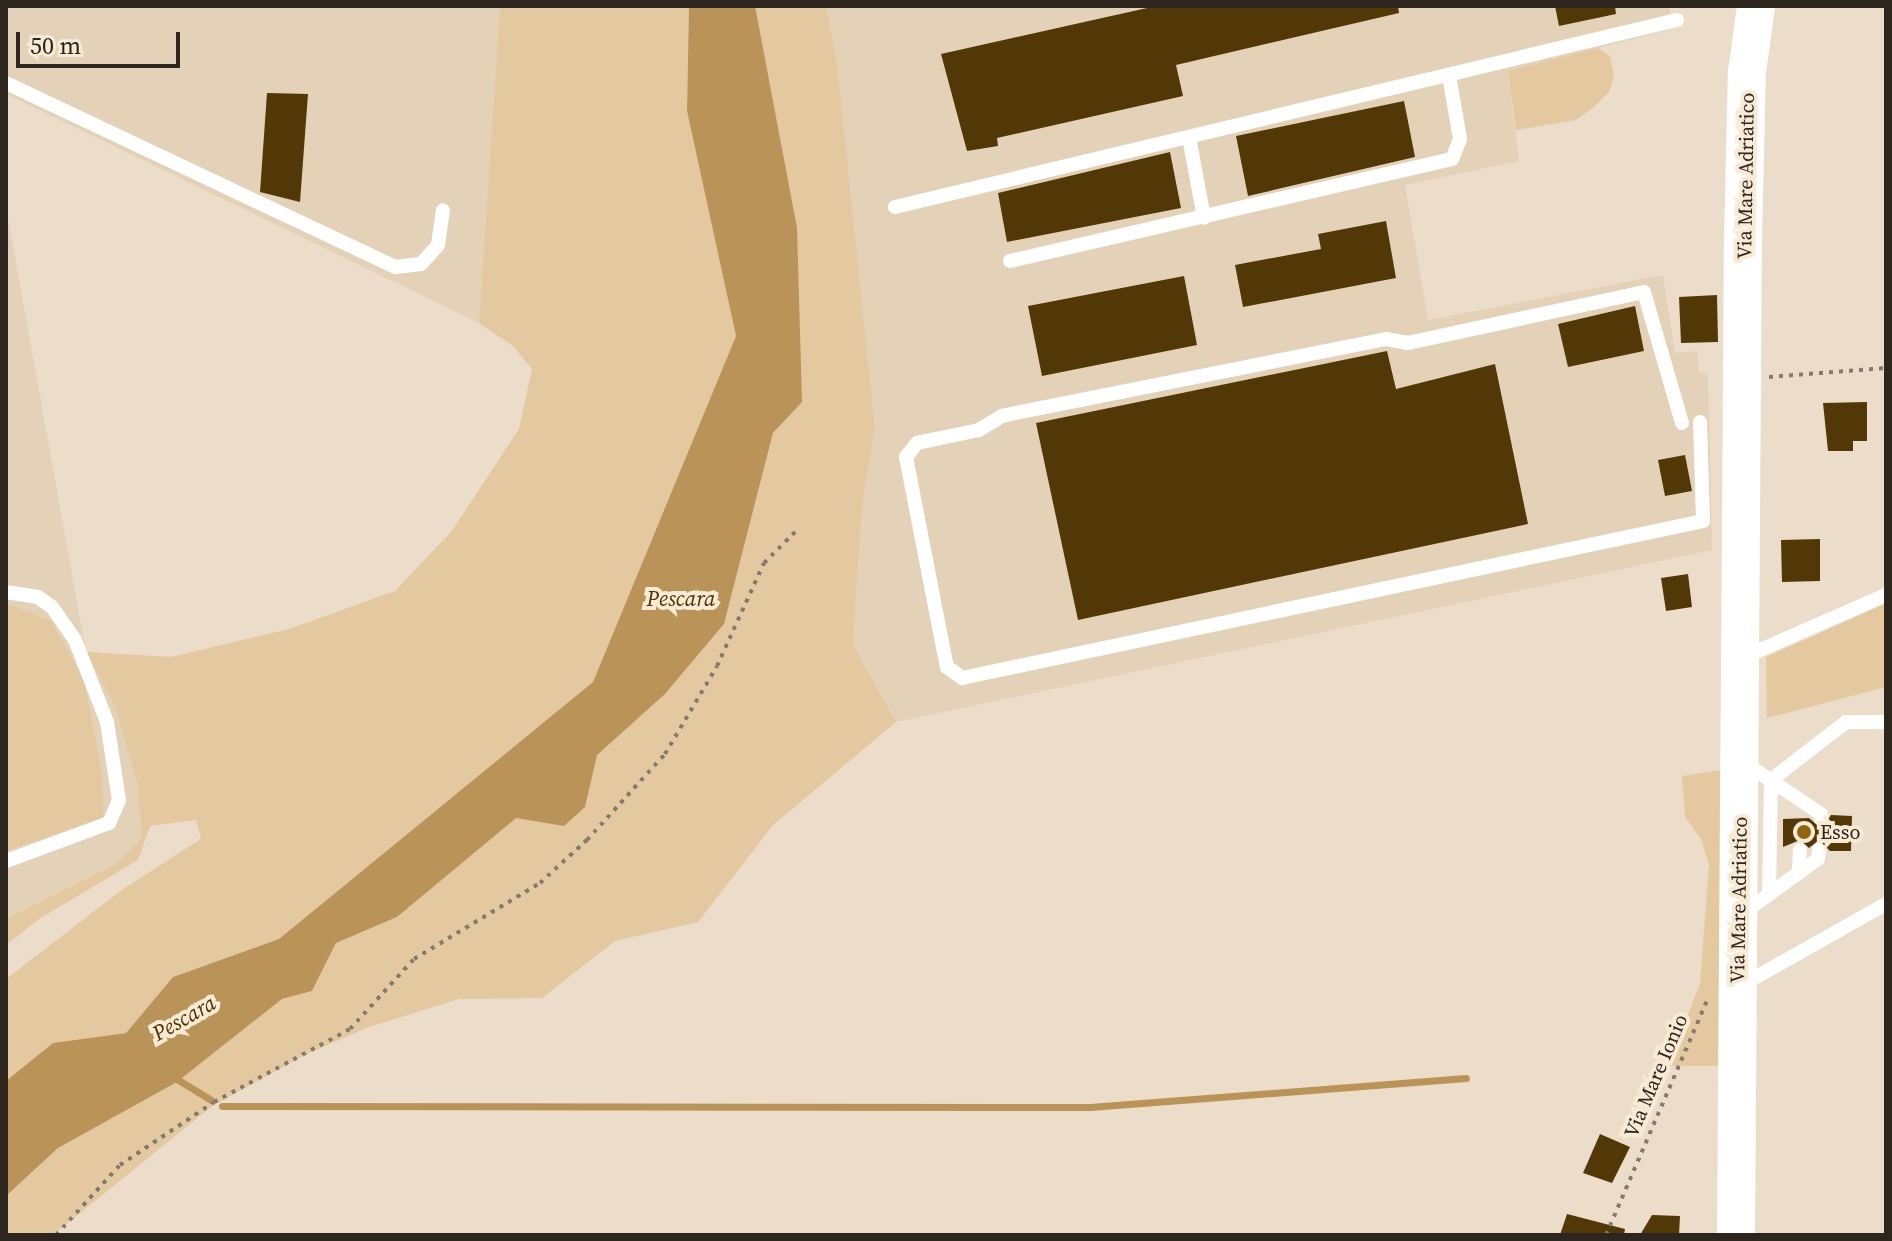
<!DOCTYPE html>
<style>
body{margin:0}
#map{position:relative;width:1892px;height:1241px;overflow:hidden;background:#ebddca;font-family:"Source Serif 4",serif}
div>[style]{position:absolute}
.built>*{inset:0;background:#e4d2b8}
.green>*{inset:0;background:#e4c8a0}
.water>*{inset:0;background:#ba9358}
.stream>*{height:7px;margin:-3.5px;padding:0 3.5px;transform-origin:3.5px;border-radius:3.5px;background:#ba9358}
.building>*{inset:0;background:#533807}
.path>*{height:4px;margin-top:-2px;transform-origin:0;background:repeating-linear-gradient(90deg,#847a6d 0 4px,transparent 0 10px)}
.service>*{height:14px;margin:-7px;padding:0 7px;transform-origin:7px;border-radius:7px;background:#fff}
.secondary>*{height:38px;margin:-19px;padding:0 19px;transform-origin:19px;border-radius:19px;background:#fff}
.dots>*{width:22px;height:22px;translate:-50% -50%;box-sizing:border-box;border:4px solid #f9ead6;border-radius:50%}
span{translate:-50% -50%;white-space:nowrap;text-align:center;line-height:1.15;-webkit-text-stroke:8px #f9ead6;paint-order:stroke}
.street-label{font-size:20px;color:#2c261f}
.poi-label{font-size:20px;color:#2c261f}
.left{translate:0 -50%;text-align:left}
.water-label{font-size:22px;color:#4f3402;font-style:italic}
.frame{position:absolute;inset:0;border:8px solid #2c261f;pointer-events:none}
.scale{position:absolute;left:16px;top:32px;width:164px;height:36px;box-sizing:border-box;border:4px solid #2c261f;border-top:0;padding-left:10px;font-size:24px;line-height:28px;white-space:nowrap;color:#2c261f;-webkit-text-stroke:6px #f9ead6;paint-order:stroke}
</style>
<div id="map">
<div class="built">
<div style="clip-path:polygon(6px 6px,500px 6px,479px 323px,6px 94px)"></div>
<div style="clip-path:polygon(826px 6px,1669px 6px,1672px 29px,1508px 71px,1519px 161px,1405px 185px,1428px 320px,1663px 275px,1675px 353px,1697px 351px,1699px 372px,1708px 374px,1712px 550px,896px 722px,853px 645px,862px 506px,875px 428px,837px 61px)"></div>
<div style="clip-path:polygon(6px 207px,86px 652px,115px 706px,137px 783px,142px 838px,116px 864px,6px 919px)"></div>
</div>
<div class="green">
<div style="clip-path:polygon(500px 6px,689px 6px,687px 111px,736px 336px,593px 682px,279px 939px,173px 977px,126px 1033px,53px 1043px,6px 1081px,6px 979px,123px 889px,201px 839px,196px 820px,150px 826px,138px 860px,39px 919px,6px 945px,6px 919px,116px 864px,142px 838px,137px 783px,115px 706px,86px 652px,171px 657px,289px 629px,395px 591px,451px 532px,519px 429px,532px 369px,513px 346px,479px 323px)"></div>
<div style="clip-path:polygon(755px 6px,826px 6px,837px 61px,875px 428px,862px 506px,853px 645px,896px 722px,773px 825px,698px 922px,615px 941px,542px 998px,459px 999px,369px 1027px,305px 1055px,211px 1107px,53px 1235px,6px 1235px,6px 1196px,58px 1148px,177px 1082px,282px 999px,312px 991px,336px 943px,397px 917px,516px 817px,585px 807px,596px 755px,665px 694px,724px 624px,773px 433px,802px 401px)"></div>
<div style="clip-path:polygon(1598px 48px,1610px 56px,1614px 75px,1609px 92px,1594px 107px,1576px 120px,1516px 130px,1508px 71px)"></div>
<div style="clip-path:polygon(6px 603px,51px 621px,84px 680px,101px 768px,104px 817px,6px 851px)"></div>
<div style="clip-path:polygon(1885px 604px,1886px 687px,1767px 718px,1766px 657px)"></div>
<div style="clip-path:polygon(1721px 770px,1726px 1066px,1659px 1066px,1675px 1047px,1700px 984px,1709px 865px,1701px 839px,1685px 817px,1682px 776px)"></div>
</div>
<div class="water">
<div style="clip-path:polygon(689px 6px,755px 6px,797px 228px,802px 402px,773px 433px,724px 624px,665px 694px,597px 755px,585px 807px,564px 826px,516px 818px,397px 917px,336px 943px,312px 991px,282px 999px,177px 1082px,58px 1148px,6px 1196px,6px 1081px,53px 1043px,126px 1033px,173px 977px,279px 939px,593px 682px,736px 336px,687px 111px)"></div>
</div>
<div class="stream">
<div style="left:172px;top:1076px;width:46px;rotate:31.6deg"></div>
<div style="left:222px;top:1106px;width:868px;rotate:0.07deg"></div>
<div style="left:1090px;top:1107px;width:377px;rotate:-4.4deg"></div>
</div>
<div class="building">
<div style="clip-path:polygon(1156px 6px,1398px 6px,1399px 13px,1176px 65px,1183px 96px,997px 138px,998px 146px,967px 151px,941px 54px)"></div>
<div style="clip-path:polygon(1555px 6px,1615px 6px,1616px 14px,1559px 26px)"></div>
<div style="clip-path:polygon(267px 93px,308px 94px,300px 202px,260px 192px)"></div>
<div style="clip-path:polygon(1404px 101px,1415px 157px,1248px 196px,1236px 136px)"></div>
<div style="clip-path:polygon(1170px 152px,1181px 208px,1007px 242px,998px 193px)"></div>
<div style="clip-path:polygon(1386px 221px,1396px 278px,1243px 307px,1235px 265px,1321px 249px,1318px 234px)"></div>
<div style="clip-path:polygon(1184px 276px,1197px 345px,1042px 376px,1028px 306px)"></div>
<div style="clip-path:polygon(1717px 295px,1718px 342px,1681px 343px,1679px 297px)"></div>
<div style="clip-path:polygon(1635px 306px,1644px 351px,1568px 367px,1558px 324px)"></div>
<div style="clip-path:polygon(1387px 351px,1396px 389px,1495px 364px,1528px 524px,1078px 620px,1036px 423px)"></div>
<div style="clip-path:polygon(1867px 402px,1867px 441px,1853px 441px,1853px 451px,1828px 451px,1823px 403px)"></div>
<div style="clip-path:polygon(1685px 455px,1692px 491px,1665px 496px,1658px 460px)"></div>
<div style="clip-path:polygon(1820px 539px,1820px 581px,1782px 582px,1781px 540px)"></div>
<div style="clip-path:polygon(1688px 574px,1692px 607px,1666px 611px,1661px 578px)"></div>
<div style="clip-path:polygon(1831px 815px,1852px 816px,1851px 851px,1830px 851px,1819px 840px,1809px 848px,1800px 840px,1783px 847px,1783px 819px,1809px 818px,1822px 829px)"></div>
<div style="clip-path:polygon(1600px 1134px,1630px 1147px,1612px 1183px,1583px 1173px)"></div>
<div style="clip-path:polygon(1567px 1214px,1625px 1229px,1624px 1235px,1560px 1235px)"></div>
<div style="clip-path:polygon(1652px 1215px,1680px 1216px,1679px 1235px,1640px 1235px)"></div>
</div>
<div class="path">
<div style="left:1769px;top:377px;width:117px;rotate:-4.4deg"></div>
<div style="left:56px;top:1235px;width:95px;rotate:-47.6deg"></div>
<div style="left:120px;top:1165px;width:113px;rotate:-33.8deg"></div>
<div style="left:214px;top:1102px;width:154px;rotate:-28.2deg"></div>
<div style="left:350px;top:1029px;width:95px;rotate:-47.6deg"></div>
<div style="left:414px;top:959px;width:147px;rotate:-31.1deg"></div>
<div style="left:540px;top:883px;width:64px;rotate:-42.5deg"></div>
<div style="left:587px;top:840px;width:116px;rotate:-47.8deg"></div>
<div style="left:665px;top:754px;width:102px;rotate:-59.4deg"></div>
<div style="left:717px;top:666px;width:113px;rotate:-65.5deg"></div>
<div style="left:764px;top:563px;width:44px;rotate:-45deg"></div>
<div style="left:1606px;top:1235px;width:258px;rotate:-66.7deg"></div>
</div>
<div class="service">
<div style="left:6px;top:83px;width:431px;rotate:25.3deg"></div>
<div style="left:396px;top:267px;width:25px;rotate:-7deg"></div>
<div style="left:421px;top:264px;width:25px;rotate:-48deg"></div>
<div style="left:438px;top:245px;width:35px;rotate:-82deg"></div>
<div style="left:1189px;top:137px;width:82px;rotate:79.5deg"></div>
<div style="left:895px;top:207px;width:804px;rotate:-13.45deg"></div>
<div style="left:1010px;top:261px;width:454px;rotate:-13deg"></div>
<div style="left:1452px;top:159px;width:22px;rotate:-68deg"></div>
<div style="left:1460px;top:139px;width:65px;rotate:-99.8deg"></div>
<div style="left:1682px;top:423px;width:136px;rotate:-106.2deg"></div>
<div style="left:1644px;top:292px;width:241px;rotate:167.8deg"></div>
<div style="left:1408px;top:343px;width:22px;rotate:-170deg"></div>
<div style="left:1386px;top:339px;width:392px;rotate:168.7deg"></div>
<div style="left:1002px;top:416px;width:27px;rotate:149deg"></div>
<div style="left:979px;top:430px;width:63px;rotate:168.2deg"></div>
<div style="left:917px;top:443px;width:18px;rotate:128deg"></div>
<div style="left:906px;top:457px;width:214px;rotate:79deg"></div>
<div style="left:947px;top:667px;width:19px;rotate:36deg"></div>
<div style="left:962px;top:678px;width:757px;rotate:-11.96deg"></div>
<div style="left:1703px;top:521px;width:99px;rotate:-91.7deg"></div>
<div style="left:6px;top:592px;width:32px;rotate:9deg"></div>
<div style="left:38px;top:597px;width:17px;rotate:36deg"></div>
<div style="left:52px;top:607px;width:40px;rotate:55.1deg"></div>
<div style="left:75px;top:640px;width:88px;rotate:68.7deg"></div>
<div style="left:107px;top:722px;width:79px;rotate:81.3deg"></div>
<div style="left:119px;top:800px;width:25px;rotate:113deg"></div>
<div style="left:109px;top:823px;width:110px;rotate:159.7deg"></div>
<div style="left:1744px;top:657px;width:155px;rotate:-23.6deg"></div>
<div style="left:1742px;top:761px;width:95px;rotate:33.9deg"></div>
<div style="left:1821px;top:814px;width:5px;rotate:90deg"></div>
<div style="left:1799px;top:873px;width:23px;rotate:-88deg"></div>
<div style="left:1769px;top:895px;width:115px;rotate:-89deg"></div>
<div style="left:1771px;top:780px;width:95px;rotate:-37.7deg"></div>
<div style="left:1846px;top:722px;width:40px"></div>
<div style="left:1743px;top:913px;width:92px;rotate:-35.8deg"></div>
<div style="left:1818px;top:859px;width:9px;rotate:-84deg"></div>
<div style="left:1742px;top:985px;width:165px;rotate:-29.4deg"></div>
</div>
<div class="secondary">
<div style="left:1736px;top:1235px;width:993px;rotate:-89.6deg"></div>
<div style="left:1743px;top:242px;width:170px;rotate:-88.7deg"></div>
<div style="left:1747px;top:72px;width:67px;rotate:-82.2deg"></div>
</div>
<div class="dots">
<div style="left:1804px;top:832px;background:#936512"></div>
</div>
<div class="street-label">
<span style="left:1746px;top:176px;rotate:-89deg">Via Mare Adriatico</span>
<span style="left:1739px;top:900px;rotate:-89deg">Via Mare Adriatico</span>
<span style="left:1656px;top:1076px;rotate:-67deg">Via Mare Ionio</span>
</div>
<div class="poi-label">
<span class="left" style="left:1820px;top:832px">Esso</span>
</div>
<div class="water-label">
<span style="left:681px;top:599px">Pescara</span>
<span style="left:184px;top:1018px;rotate:-30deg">Pescara</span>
</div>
<div class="frame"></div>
<div class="scale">50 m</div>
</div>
